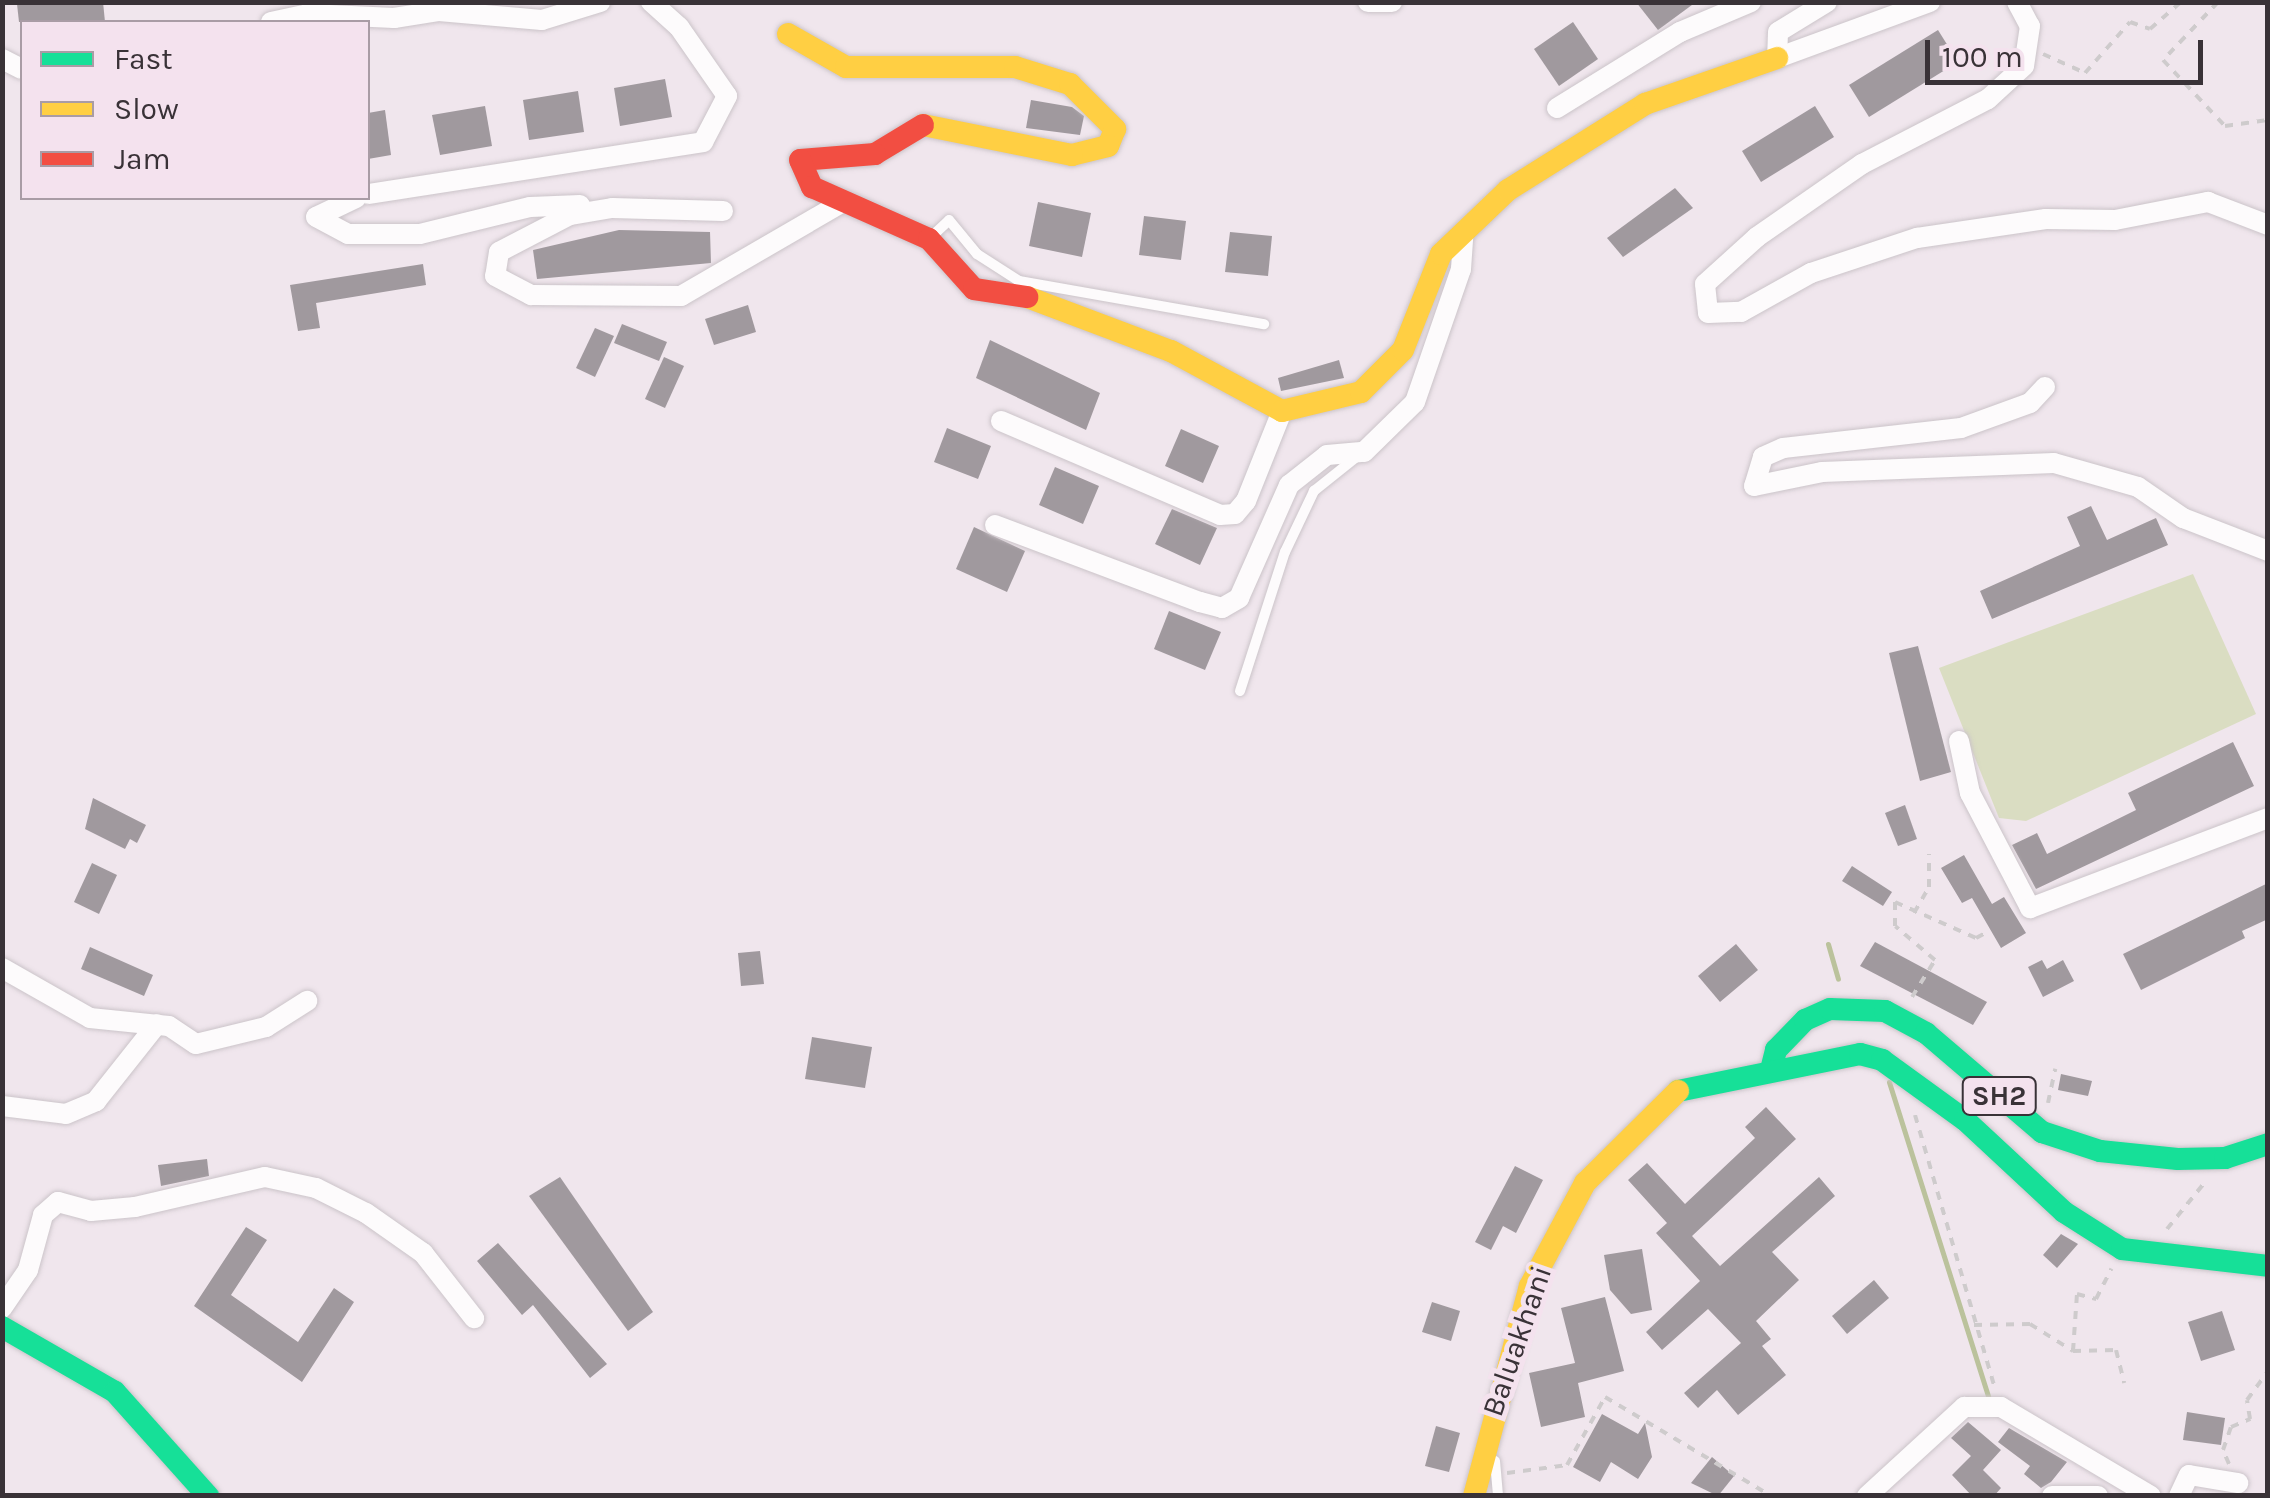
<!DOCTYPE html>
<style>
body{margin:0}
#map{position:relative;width:2270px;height:1498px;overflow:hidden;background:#f0e6ed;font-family:Karla,sans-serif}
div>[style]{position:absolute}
.green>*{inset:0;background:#daddc2}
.stream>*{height:5px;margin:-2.5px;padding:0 2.5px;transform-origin:2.5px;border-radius:2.5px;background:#bbc29c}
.building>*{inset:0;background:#a0999e}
.path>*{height:4px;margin-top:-2px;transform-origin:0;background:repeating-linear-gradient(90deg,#cecbcc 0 8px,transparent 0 16px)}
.roads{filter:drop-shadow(0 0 2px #cbc4c9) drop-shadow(0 0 2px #cbc4c9)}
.lane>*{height:10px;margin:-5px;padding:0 5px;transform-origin:5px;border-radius:5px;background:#fdfbfc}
.street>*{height:20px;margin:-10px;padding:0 10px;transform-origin:10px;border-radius:10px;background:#fdfbfc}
.fast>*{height:22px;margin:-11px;padding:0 11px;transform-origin:11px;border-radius:11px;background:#16e098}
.slow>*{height:22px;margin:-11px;padding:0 11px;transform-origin:11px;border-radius:11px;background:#ffcf43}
.jam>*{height:22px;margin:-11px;padding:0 11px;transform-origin:11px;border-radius:11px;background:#f24e42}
span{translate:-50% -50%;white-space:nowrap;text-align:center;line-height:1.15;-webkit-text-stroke:10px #f4e2ee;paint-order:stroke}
.shield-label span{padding:2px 8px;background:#f4e2ee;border:2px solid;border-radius:8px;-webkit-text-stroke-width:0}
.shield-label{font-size:28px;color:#393237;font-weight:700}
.street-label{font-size:30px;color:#393237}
.frame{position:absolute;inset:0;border:5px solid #393237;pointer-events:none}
.legend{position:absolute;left:20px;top:20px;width:350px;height:180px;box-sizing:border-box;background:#f4e2ee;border:2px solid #a99ca5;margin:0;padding:12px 18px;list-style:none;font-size:30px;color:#393237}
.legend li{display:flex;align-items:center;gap:20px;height:50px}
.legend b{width:50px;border:2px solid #a99ca5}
.scale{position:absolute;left:1925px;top:40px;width:278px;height:45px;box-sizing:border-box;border:5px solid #393237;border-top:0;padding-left:12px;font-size:30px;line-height:35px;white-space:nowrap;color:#393237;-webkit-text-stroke:8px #f4e2ee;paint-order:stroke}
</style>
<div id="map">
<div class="green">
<div style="clip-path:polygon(2193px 574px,2256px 714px,2026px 821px,1999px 818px,1939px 668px)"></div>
</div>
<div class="stream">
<div style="left:1828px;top:944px;width:36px;rotate:74deg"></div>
<div style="left:1889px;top:1082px;width:333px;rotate:72.5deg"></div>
</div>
<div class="building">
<div style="clip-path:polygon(103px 2px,105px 22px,19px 22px,17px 4px)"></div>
<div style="clip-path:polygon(1636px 2px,1696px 2px,1658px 30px)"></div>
<div style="clip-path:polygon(1573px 22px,1598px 59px,1559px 86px,1534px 49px)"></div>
<div style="clip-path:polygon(1938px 30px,1958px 62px,1869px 117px,1849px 85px)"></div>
<div style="clip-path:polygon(665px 79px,672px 117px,620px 126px,614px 88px)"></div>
<div style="clip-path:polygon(578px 91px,584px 132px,529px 140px,523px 100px)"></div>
<div style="clip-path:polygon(1031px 100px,1072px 107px,1084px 116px,1080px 135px,1026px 128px)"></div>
<div style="clip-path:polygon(485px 106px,492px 146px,440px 155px,432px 115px)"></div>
<div style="clip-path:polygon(1815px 106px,1834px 137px,1761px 182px,1742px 151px)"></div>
<div style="clip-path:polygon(385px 110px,391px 155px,368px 159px,368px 113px)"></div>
<div style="clip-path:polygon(1675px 188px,1693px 208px,1623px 257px,1607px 238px)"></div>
<div style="clip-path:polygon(1038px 202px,1091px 213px,1082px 257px,1029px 246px)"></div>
<div style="clip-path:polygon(1144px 216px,1186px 221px,1181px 260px,1139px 255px)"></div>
<div style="clip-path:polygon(619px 230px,710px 232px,711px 263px,537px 279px,533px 250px)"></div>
<div style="clip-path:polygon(1230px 232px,1272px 236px,1268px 276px,1225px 272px)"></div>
<div style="clip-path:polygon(423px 264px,426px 285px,316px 303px,320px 328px,298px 331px,290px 285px)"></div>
<div style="clip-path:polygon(748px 305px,756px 332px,714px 345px,705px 319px)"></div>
<div style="clip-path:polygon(622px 324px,667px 342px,659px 361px,614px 343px)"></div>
<div style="clip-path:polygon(595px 328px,614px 336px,595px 377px,576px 368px)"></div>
<div style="clip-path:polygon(990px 340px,1100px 393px,1086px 430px,976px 378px)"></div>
<div style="clip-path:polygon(664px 357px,684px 366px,665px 408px,645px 399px)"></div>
<div style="clip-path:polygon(1339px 360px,1344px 378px,1281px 391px,1278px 378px)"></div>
<div style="clip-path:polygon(947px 428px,991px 446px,978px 479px,934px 462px)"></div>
<div style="clip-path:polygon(1181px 429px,1219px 446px,1203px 483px,1165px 466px)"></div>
<div style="clip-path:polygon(1055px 467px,1099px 486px,1083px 524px,1039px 505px)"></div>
<div style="clip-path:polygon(2091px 506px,2107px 540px,2156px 518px,2168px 545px,1992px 619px,1980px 591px,2080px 546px,2067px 517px)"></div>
<div style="clip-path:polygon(1172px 509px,1217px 528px,1200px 565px,1155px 544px)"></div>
<div style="clip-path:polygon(974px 527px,1025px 551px,1007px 592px,956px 569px)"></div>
<div style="clip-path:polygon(1169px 611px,1221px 632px,1205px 670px,1154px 649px)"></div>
<div style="clip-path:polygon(1918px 646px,1951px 772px,1920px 781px,1889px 653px)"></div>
<div style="clip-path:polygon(2233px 742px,2254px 786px,2036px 889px,2012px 845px,2037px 833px,2047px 854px,2136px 810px,2128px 793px)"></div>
<div style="clip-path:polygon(93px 798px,146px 825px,137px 843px,130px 839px,125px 849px,85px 829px)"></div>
<div style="clip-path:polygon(1905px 805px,1917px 839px,1898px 846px,1885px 813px)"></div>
<div style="clip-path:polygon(1964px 855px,1992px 904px,2004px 897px,2026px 933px,2001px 948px,1972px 898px,1962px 903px,1941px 868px)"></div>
<div style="clip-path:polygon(92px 863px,117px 875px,99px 914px,74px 902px)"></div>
<div style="clip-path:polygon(1852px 866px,1892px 892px,1883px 906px,1842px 881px)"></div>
<div style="clip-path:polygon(2268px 883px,2268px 919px,2242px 931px,2245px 938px,2141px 990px,2123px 954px)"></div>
<div style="clip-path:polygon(1875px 942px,1987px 1002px,1973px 1025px,1860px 966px)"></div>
<div style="clip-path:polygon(1736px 944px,1758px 970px,1720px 1002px,1698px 976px)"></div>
<div style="clip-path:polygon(90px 947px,153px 975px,144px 996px,81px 969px)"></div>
<div style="clip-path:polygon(760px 951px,764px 984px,741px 986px,738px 953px)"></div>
<div style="clip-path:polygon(2042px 960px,2047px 969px,2063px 960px,2074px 981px,2043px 997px,2028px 967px)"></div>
<div style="clip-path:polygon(812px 1037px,872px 1047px,865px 1088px,805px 1079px)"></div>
<div style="clip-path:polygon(2061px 1074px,2092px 1081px,2088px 1096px,2058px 1090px)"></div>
<div style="clip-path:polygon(1766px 1107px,1796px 1139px,1692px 1236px,1720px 1266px,1819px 1177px,1835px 1196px,1772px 1252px,1799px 1280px,1756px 1321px,1771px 1339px,1762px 1346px,1786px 1375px,1738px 1415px,1717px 1390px,1698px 1408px,1684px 1393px,1741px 1343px,1708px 1309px,1662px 1350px,1646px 1332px,1700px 1281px,1656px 1233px,1667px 1223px,1628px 1180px,1647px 1163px,1685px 1204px,1755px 1138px,1745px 1127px)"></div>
<div style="clip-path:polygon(207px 1159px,209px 1176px,161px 1186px,158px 1165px)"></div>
<div style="clip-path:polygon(1515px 1166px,1543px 1180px,1516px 1233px,1503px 1226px,1491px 1250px,1475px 1242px)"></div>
<div style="clip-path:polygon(560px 1177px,653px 1312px,628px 1331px,529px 1196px)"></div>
<div style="clip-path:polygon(246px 1227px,267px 1240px,231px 1295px,298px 1342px,334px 1288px,354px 1302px,302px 1382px,194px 1306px)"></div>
<div style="clip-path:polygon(2061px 1234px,2078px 1244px,2057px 1268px,2043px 1255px)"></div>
<div style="clip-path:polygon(498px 1243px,607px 1364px,590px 1378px,533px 1305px,522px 1315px,477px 1261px)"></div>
<div style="clip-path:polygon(1642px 1249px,1652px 1310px,1631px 1314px,1610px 1290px,1604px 1255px)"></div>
<div style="clip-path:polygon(1874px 1280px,1889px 1298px,1847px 1334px,1832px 1316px)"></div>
<div style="clip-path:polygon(1605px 1297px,1624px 1371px,1578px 1383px,1585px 1417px,1541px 1427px,1529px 1373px,1575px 1363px,1561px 1308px)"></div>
<div style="clip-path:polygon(1432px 1302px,1460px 1311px,1451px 1341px,1422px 1332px)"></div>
<div style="clip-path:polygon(2222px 1311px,2235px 1350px,2201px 1361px,2188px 1322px)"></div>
<div style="clip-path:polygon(2187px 1412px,2225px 1418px,2221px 1445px,2183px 1440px)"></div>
<div style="clip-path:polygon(1602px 1414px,1638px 1434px,1645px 1423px,1652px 1457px,1638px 1479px,1611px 1462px,1600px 1482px,1573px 1467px)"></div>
<div style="clip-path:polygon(1968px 1422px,2001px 1450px,1983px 1470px,2001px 1488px,1994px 1496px,1972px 1496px,1952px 1475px,1971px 1456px,1951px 1438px)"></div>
<div style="clip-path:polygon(1436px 1426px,1460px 1433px,1449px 1472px,1425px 1466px)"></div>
<div style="clip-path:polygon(2009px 1428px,2067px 1462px,2051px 1482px,2041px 1488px,2024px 1474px,2030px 1466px,1998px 1442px)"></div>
<div style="clip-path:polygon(1712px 1457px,1734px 1476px,1718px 1496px,1691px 1483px)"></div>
</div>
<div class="path">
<div style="left:2218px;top:2px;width:80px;rotate:133.5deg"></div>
<div style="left:2163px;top:60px;width:91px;rotate:46.8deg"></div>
<div style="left:2225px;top:126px;width:43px;rotate:-7.9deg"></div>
<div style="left:2043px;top:54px;width:46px;rotate:24.3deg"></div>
<div style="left:2085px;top:73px;width:68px;rotate:-48.6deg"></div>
<div style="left:2130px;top:22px;width:21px;rotate:19deg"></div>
<div style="left:2150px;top:29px;width:41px;rotate:-41.1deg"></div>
<div style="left:1914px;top:913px;width:30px;rotate:-60deg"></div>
<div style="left:1929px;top:887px;width:33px;rotate:-90deg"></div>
<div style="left:1912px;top:997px;width:44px;rotate:-58.1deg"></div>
<div style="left:1935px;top:960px;width:52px;rotate:-139.6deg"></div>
<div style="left:1895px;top:926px;width:24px;rotate:-90deg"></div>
<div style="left:1895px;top:902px;width:89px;rotate:24deg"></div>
<div style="left:1976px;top:938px;width:15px;rotate:-28deg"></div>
<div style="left:2048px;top:1103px;width:35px;rotate:-78deg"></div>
<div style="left:1915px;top:1115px;width:284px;rotate:73.7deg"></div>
<div style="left:2167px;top:1229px;width:60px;rotate:-51deg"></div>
<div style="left:1974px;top:1325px;width:56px;rotate:-1deg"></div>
<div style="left:2030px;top:1324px;width:51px;rotate:32.1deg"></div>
<div style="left:2073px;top:1351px;width:43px;rotate:-1.3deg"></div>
<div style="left:2116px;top:1350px;width:34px;rotate:76deg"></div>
<div style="left:2073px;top:1351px;width:57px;rotate:-86deg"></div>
<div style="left:2077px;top:1294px;width:20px;rotate:15deg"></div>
<div style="left:2096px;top:1299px;width:34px;rotate:-63deg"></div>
<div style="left:2229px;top:1464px;width:15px;rotate:-113deg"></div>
<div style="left:2223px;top:1450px;width:24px;rotate:-71deg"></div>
<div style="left:2231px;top:1427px;width:21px;rotate:-23deg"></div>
<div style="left:2250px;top:1419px;width:19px;rotate:-99deg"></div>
<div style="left:2247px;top:1400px;width:36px;rotate:-54deg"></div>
<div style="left:1507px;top:1473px;width:61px;rotate:-7.6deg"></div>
<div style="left:1567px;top:1465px;width:78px;rotate:-60.8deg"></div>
<div style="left:1605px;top:1397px;width:193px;rotate:30.8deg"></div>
</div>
<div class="roads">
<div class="lane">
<div style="left:930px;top:238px;width:26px;rotate:-43deg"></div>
<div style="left:949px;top:220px;width:44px;rotate:50.5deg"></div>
<div style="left:977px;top:254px;width:50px;rotate:32.7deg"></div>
<div style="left:1019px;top:281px;width:249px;rotate:10deg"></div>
<div style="left:1240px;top:691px;width:146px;rotate:-72.1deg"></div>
<div style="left:1285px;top:552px;width:68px;rotate:-64.6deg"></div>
<div style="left:1314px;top:491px;width:58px;rotate:-38.7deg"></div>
<div style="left:1495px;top:1461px;width:35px;rotate:85deg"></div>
</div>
<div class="street">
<div style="left:1368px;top:2px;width:24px"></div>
<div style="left:1827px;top:2px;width:57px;rotate:148.5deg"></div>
<div style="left:1778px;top:32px;width:26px;rotate:92deg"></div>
<div style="left:1777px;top:58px;width:163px;rotate:-20.1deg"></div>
<div style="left:2017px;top:2px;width:27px;rotate:62deg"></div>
<div style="left:2030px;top:26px;width:40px;rotate:98.5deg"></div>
<div style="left:2024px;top:66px;width:49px;rotate:137.5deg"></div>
<div style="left:1988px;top:99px;width:142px;rotate:152.7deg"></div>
<div style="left:1862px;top:164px;width:128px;rotate:145.2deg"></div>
<div style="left:1757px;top:237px;width:70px;rotate:137.9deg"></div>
<div style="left:1705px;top:284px;width:29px;rotate:84deg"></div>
<div style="left:1708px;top:313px;width:33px;rotate:-2deg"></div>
<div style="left:1741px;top:312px;width:80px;rotate:-29.1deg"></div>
<div style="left:1811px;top:273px;width:112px;rotate:-18.3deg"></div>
<div style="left:1917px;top:238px;width:130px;rotate:-8.4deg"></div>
<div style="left:2046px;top:219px;width:69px;rotate:0.8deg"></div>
<div style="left:2115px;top:220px;width:95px;rotate:-11deg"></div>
<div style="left:2208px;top:202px;width:64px;rotate:21deg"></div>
<div style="left:271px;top:22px;width:38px;rotate:-12deg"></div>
<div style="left:308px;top:14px;width:86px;rotate:2.7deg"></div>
<div style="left:394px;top:18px;width:46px;rotate:-8.8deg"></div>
<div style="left:439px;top:11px;width:103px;rotate:5deg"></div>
<div style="left:542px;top:20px;width:61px;rotate:-17.2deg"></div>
<div style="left:2px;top:59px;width:22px;rotate:27deg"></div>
<div style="left:1557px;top:108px;width:145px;rotate:-31.7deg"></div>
<div style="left:1680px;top:32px;width:77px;rotate:-22.9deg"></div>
<div style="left:368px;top:194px;width:339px;rotate:-8.8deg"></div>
<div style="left:703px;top:142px;width:52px;rotate:-62.4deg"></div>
<div style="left:727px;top:96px;width:84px;rotate:-124.8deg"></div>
<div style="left:679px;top:27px;width:38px;rotate:-138deg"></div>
<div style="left:356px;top:198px;width:44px;rotate:154.6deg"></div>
<div style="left:316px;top:217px;width:36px;rotate:28deg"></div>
<div style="left:348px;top:234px;width:72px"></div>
<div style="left:420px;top:234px;width:113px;rotate:-13.8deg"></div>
<div style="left:530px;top:207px;width:50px;rotate:-2.3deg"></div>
<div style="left:723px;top:211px;width:111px;rotate:-178.5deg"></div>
<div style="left:612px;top:208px;width:43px;rotate:170.5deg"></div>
<div style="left:570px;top:215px;width:80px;rotate:152.5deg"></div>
<div style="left:499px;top:252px;width:24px;rotate:99deg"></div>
<div style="left:495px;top:276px;width:41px;rotate:27.8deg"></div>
<div style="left:531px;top:295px;width:150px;rotate:0.4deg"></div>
<div style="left:681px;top:296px;width:184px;rotate:-30.1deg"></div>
<div style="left:2045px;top:387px;width:22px;rotate:133deg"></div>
<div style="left:2030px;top:403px;width:73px;rotate:160.1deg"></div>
<div style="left:1961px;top:428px;width:179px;rotate:173.6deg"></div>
<div style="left:1783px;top:448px;width:22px;rotate:156deg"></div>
<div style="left:1763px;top:457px;width:30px;rotate:107deg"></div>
<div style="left:1754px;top:486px;width:69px;rotate:-11.6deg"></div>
<div style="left:1822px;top:472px;width:232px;rotate:-2.2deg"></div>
<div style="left:2054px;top:463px;width:87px;rotate:15.9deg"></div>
<div style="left:2138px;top:487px;width:55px;rotate:34.6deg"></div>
<div style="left:2183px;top:518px;width:91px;rotate:21.2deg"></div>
<div style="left:1001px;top:421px;width:238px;rotate:23.2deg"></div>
<div style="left:1220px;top:515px;width:15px;rotate:-4deg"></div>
<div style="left:1235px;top:514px;width:17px;rotate:-50deg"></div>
<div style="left:1246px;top:501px;width:97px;rotate:-68.2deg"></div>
<div style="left:995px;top:525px;width:219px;rotate:20.6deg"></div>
<div style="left:1200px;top:602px;width:23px;rotate:15deg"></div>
<div style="left:1222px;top:608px;width:20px;rotate:-30deg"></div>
<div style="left:1239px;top:598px;width:124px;rotate:-66.1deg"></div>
<div style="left:1289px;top:485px;width:48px;rotate:-38.3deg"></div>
<div style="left:1327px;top:455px;width:37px;rotate:-5deg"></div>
<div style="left:1364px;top:452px;width:71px;rotate:-44.4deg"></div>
<div style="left:1415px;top:402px;width:141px;rotate:-70.9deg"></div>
<div style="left:1461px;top:269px;width:32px;rotate:-86deg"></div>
<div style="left:1959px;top:741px;width:53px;rotate:78.1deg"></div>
<div style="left:1970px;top:793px;width:130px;rotate:62.4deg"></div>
<div style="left:2030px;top:908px;width:254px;rotate:-20.7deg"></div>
<div style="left:2px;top:968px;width:101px;rotate:29.6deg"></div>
<div style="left:90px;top:1018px;width:79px;rotate:5.8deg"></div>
<div style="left:169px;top:1026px;width:32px;rotate:34deg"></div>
<div style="left:196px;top:1044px;width:72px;rotate:-13.7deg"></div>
<div style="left:266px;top:1027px;width:49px;rotate:-32.4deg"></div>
<div style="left:2px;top:1106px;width:64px;rotate:7.1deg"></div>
<div style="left:66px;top:1114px;width:33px;rotate:-23deg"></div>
<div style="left:96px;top:1101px;width:98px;rotate:-51.6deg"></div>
<div style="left:2px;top:1308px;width:46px;rotate:-55.6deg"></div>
<div style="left:28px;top:1270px;width:57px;rotate:-74.7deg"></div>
<div style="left:43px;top:1215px;width:20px;rotate:-41deg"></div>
<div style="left:58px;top:1202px;width:34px;rotate:15deg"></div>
<div style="left:91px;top:1211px;width:44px;rotate:-5.2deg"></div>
<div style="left:135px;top:1207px;width:133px;rotate:-13deg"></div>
<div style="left:265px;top:1177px;width:52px;rotate:12.2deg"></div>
<div style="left:316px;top:1188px;width:56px;rotate:26.6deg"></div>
<div style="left:366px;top:1213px;width:70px;rotate:35.1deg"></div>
<div style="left:423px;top:1253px;width:83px;rotate:51.9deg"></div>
<div style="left:1867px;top:1496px;width:132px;rotate:-42.5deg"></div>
<div style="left:1964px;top:1407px;width:37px"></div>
<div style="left:2001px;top:1407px;width:174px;rotate:30.7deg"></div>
<div style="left:2052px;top:1496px;width:46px"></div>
<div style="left:2179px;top:1496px;width:23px;rotate:-65deg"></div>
<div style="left:2189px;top:1475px;width:50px;rotate:9.3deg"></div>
</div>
<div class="fast">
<div style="left:1771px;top:1070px;width:21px;rotate:-76deg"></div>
<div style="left:1776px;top:1050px;width:42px;rotate:-46deg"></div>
<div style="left:1805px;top:1020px;width:27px;rotate:-24deg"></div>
<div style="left:1830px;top:1009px;width:55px;rotate:2.1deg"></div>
<div style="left:1885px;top:1011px;width:47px;rotate:28.2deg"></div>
<div style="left:1926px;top:1033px;width:153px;rotate:40.5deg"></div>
<div style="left:2042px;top:1132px;width:61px;rotate:18.1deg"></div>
<div style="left:2100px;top:1151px;width:78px;rotate:5.9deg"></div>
<div style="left:2178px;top:1159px;width:47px;rotate:-1.2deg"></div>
<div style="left:2225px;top:1158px;width:45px;rotate:-18deg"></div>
<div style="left:1678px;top:1091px;width:186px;rotate:-11.5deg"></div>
<div style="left:1860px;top:1054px;width:23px;rotate:15deg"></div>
<div style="left:1882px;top:1060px;width:102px;rotate:35.9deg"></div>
<div style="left:1965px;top:1120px;width:135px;rotate:42.9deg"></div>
<div style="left:2064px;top:1212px;width:69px;rotate:32.5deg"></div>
<div style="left:2122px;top:1249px;width:147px;rotate:6.6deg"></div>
<div style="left:2px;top:1327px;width:130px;rotate:29.9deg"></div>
<div style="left:115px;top:1392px;width:140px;rotate:48.2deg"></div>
</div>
<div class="slow">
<div style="left:788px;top:34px;width:67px;rotate:29.6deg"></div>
<div style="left:846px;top:67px;width:169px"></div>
<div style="left:1015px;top:67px;width:58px;rotate:17.2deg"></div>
<div style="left:1070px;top:84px;width:64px;rotate:45deg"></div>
<div style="left:1115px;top:129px;width:18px;rotate:112deg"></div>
<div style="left:1108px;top:146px;width:37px;rotate:166deg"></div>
<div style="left:1072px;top:155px;width:152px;rotate:-168.6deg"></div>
<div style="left:1027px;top:297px;width:154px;rotate:20.6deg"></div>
<div style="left:1171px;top:351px;width:126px;rotate:28.4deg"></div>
<div style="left:1282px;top:411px;width:81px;rotate:-13.5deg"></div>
<div style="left:1361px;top:392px;width:59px;rotate:-45deg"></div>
<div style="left:1403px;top:350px;width:103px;rotate:-68.4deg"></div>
<div style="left:1441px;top:254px;width:93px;rotate:-43.7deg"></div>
<div style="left:1508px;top:190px;width:162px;rotate:-32.1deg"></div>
<div style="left:1645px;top:104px;width:140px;rotate:-19.2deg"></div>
<div style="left:1474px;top:1496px;width:217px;rotate:-75.1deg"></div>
<div style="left:1530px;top:1286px;width:117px;rotate:-61.9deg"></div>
<div style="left:1585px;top:1183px;width:131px;rotate:-44.7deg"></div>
</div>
<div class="jam">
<div style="left:923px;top:125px;width:56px;rotate:148.9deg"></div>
<div style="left:875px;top:154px;width:75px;rotate:175.4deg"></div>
<div style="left:800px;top:160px;width:30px;rotate:66deg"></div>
<div style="left:812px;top:187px;width:128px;rotate:24deg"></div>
<div style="left:929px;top:239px;width:67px;rotate:48deg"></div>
<div style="left:974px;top:289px;width:54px;rotate:8.6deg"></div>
</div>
</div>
<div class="shield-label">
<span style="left:1999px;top:1096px">SH2</span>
</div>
<div class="street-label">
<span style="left:1517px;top:1341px;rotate:-71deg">Baluakhani</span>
</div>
<div class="frame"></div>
<ul class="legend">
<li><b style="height:12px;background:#16e098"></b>Fast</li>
<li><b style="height:12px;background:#ffcf43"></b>Slow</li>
<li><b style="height:12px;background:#f24e42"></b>Jam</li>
</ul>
<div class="scale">100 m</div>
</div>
